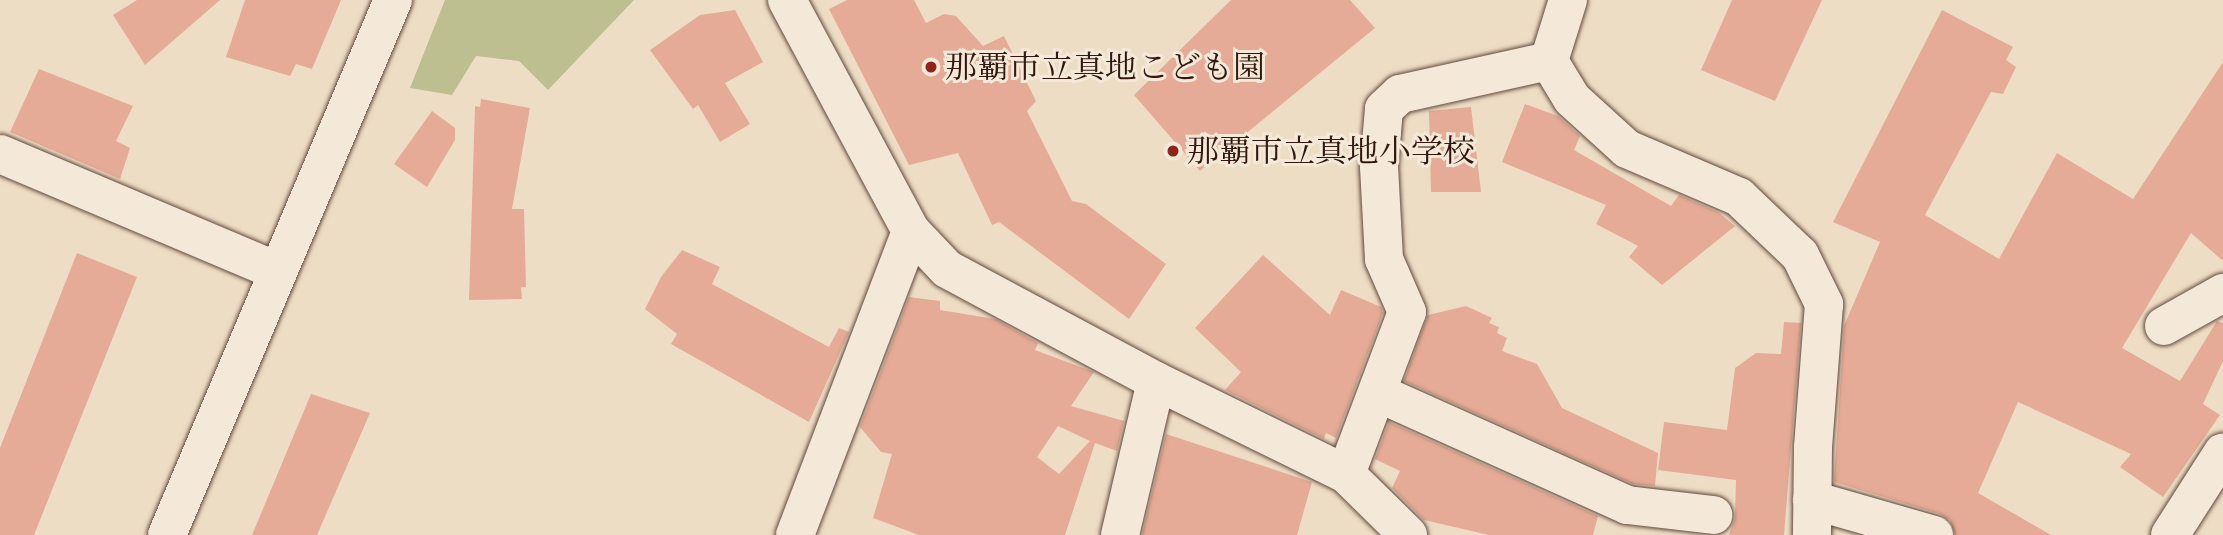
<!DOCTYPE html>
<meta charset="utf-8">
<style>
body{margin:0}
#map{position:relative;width:2223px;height:535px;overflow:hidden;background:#eeddc5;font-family:"EB Garamond","Noto Serif JP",serif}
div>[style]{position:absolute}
.green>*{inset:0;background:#bebf91}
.building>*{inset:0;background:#e5ab96}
.roads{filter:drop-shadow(0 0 2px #61493c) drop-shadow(0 0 2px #61493c)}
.minor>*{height:38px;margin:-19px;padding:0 19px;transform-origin:19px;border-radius:19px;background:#f4e9d9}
.tertiary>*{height:38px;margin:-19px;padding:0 19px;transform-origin:19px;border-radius:19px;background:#f4e9d9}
.dots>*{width:19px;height:19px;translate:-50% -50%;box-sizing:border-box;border:4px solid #f4e9d9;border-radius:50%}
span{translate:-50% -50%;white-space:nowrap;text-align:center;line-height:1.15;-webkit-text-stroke:6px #f4e9d9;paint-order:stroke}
.poi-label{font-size:32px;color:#32180f}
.left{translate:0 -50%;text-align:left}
</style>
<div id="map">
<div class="green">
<div style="clip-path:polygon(445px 0,634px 0,548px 90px,519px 61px,476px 56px,452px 95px,410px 88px)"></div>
</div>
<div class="building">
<div style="clip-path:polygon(137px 0,220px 0,145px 65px,113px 15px)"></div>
<div style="clip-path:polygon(245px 0,341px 0,312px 69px,296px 64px,290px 76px,226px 57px)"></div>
<div style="clip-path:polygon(847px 0,914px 0,926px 23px,944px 14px,956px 16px,983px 46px,1004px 36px,1036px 101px,1027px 111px,1072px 201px,1086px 204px,1166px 264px,1129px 319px,999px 222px,992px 225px,958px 153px,909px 165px,829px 9px)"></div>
<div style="clip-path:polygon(1231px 0,1350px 0,1375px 28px,1200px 171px,1134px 95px)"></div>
<div style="clip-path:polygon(1732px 0,1822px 0,1775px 101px,1701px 70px)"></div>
<div style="clip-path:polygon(735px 10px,763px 62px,725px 83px,750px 124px,720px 142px,698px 105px,693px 109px,650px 50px,700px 15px)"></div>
<div style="clip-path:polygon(1942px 10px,2013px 47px,2006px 60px,2016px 67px,2003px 94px,1991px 92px,1925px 215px,1999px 259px,2057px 153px,2133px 199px,2223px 62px,2223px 261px,2191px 233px,2122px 348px,2180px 381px,2217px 321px,2223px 323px,2223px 361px,2203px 404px,2220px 415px,2163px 497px,2120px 467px,2131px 454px,2018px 402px,1978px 493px,2051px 535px,1955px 535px,1950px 520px,1940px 514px,1834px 482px,1844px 326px,1880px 242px,1833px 222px)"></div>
<div style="clip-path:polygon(39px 69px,133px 106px,116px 141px,130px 148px,120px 179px,10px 132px)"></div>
<div style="clip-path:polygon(481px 99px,530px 108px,512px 209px,524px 209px,526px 287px,521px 287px,522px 299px,469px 300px,475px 106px,480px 107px)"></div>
<div style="clip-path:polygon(1525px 104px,1558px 116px,1580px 136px,1574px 150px,1671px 206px,1679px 195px,1718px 212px,1735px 226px,1662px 285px,1629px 257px,1638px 246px,1596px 224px,1606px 205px,1502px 162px)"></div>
<div style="clip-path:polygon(1471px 107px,1481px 192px,1431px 192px,1429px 111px)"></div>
<div style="clip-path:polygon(432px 111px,455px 128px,455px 140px,427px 187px,394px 164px)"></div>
<div style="clip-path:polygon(682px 250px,720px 267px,712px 284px,829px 347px,839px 328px,849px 332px,809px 422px,671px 344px,677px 334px,645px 309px,661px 277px)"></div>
<div style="clip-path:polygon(77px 253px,137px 277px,34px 535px,0 535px,0 448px)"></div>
<div style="clip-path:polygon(1263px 255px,1330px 315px,1341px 290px,1381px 307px,1383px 313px,1336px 438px,1326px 433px,1324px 439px,1225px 390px,1241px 372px,1195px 328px)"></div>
<div style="clip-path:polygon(evenodd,909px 297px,940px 301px,940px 310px,995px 319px,1038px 343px,1035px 350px,1094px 372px,1071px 406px,1124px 421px,1117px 451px,1095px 443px,1065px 535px,919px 535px,873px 518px,892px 454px,881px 452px,860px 427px,909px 297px,1058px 426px,1090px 441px,1059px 474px,1037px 457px,1058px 426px)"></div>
<div style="clip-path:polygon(1466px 306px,1492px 318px,1489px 323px,1499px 327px,1497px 333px,1507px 338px,1502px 351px,1537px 364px,1562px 408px,1658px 453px,1655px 486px,1633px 484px,1404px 381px,1428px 315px)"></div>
<div style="clip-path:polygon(1784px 322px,1801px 323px,1784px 535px,1729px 535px,1735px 518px,1736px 480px,1658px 470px,1664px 422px,1727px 430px,1735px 368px,1756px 353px,1781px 354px)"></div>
<div style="clip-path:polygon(311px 394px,370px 413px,317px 535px,252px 535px)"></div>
<div style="clip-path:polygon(1389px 422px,1598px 516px,1593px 535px,1489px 535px,1424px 520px,1392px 488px,1400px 471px,1375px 459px)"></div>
<div style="clip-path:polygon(1166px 434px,1312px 482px,1297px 535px,1142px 535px)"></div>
</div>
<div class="roads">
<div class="minor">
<div style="left:787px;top:0;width:262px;rotate:61.8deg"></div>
<div style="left:911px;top:231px;width:52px;rotate:46.5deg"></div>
<div style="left:947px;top:269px;width:237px;rotate:28.2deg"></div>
<div style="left:1156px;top:381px;width:212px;rotate:26.1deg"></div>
<div style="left:1346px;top:474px;width:87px;rotate:44.5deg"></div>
<div style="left:1568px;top:0;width:64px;rotate:107.3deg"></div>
<div style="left:1549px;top:61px;width:44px;rotate:58.8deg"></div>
<div style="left:1572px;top:99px;width:74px;rotate:42.3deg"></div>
<div style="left:1627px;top:149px;width:122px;rotate:23.2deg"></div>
<div style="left:1739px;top:197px;width:84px;rotate:43.6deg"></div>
<div style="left:1800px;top:255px;width:55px;rotate:63.9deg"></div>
<div style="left:1824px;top:304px;width:144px;rotate:94.4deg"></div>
<div style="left:1813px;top:448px;width:87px;rotate:90.7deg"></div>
<div style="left:0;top:154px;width:301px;rotate:22.9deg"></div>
<div style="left:2164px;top:326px;width:68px;rotate:-29.2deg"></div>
<div style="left:1378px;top:393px;width:273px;rotate:24.2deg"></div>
<div style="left:1627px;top:505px;width:87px;rotate:6.6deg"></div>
<div style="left:1346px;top:474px;width:173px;rotate:-69.4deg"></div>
<div style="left:1407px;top:312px;width:58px;rotate:-113.5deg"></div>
<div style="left:1384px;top:259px;width:93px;rotate:-93.1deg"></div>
<div style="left:1379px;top:166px;width:57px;rotate:-85deg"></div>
<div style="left:1384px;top:109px;width:22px;rotate:-43deg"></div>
<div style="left:1400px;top:94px;width:153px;rotate:-12.5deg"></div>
<div style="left:1812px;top:500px;width:127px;rotate:16deg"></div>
<div style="left:795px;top:535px;width:325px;rotate:-69.1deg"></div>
<div style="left:1120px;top:535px;width:158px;rotate:-76.8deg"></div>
<div style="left:2170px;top:535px;width:98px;rotate:-57.4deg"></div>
</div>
<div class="tertiary">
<div style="left:167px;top:535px;width:581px;rotate:-67.1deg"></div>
</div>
</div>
<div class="dots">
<div style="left:931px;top:67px;background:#8f2418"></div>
<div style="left:1173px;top:151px;background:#8f2418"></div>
</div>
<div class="poi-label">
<span class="left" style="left:945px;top:67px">那覇市立真地こども園</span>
<span class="left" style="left:1187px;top:151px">那覇市立真地小学校</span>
</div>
</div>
